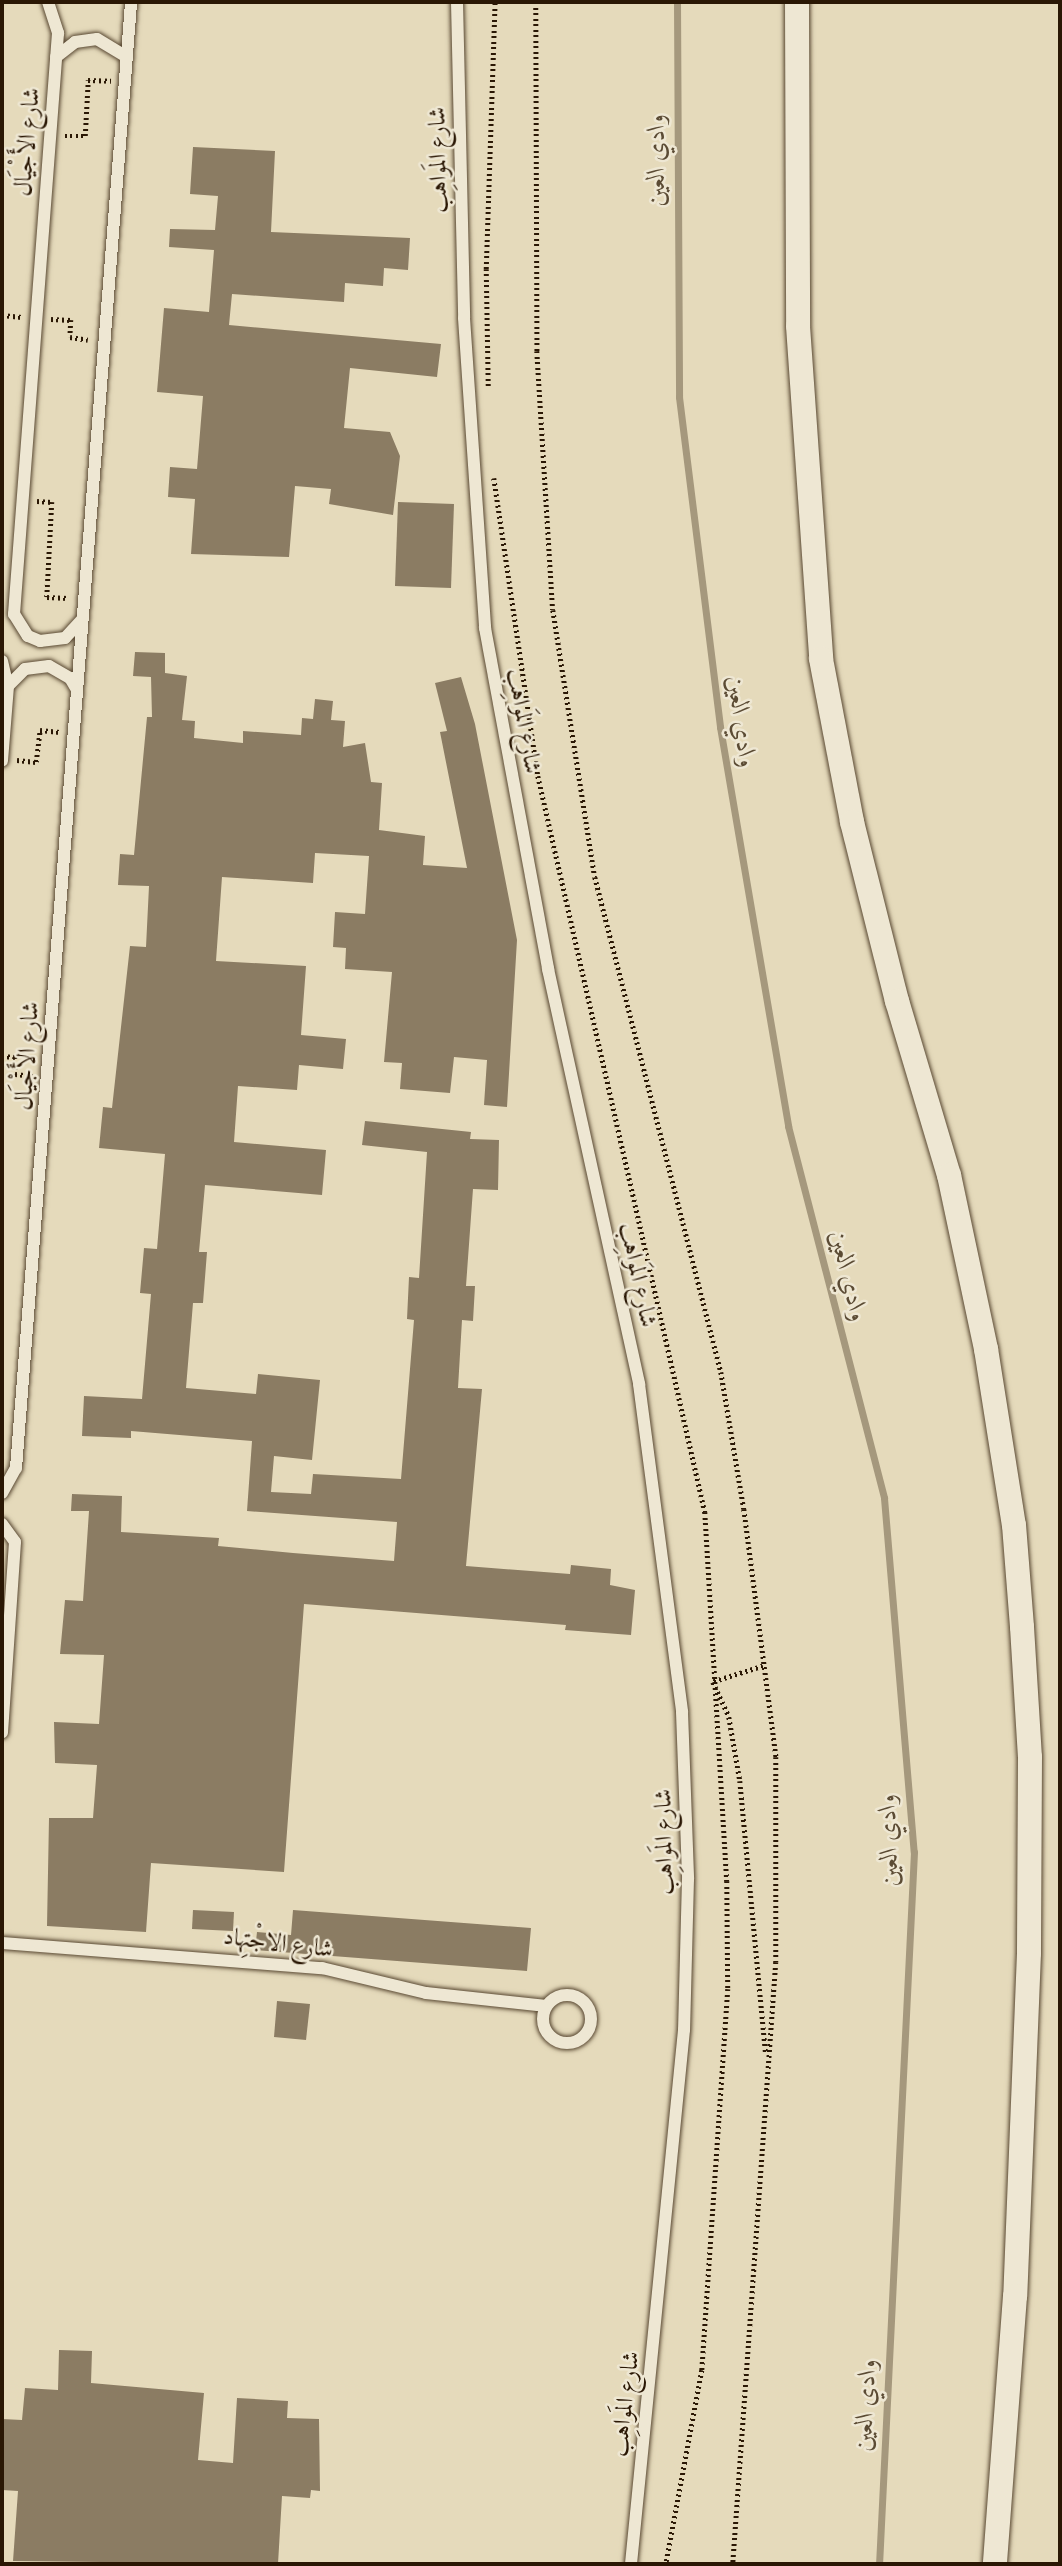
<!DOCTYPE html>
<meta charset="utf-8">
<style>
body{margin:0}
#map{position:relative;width:1062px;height:2566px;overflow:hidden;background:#e5dabb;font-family:"IM FELL DW Pica",Amiri,serif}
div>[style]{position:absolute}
.stream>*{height:7px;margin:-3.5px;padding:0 3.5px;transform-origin:3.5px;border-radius:3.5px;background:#a5987d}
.building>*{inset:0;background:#8b7c63}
.path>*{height:4.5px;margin-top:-2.25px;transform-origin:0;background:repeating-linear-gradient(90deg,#2a1704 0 2px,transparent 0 5.5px)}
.roads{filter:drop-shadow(0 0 2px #594832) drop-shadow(0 0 2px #594832)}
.lane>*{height:12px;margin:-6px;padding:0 6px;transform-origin:6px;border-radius:6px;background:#eee7d3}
.lane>.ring{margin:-6px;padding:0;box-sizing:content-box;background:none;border:12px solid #eee7d3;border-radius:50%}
.street>*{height:24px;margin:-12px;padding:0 12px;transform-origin:12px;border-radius:12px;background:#eee7d3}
span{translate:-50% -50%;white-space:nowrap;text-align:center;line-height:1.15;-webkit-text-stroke:5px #eee7d3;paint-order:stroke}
.street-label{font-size:24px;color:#2a1704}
.water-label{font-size:26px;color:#5b4b34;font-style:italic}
.frame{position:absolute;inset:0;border:4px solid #2a1704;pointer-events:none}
</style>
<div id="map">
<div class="stream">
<div style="left:677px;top:2px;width:395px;rotate:89.7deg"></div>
<div style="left:679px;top:397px;width:333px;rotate:82.9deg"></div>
<div style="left:720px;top:727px;width:405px;rotate:80.3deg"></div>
<div style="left:788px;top:1126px;width:384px;rotate:75.5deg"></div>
<div style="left:884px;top:1498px;width:355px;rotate:85.2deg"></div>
<div style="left:914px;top:1852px;width:713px;rotate:92.81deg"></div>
</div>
<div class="building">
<div style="clip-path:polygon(193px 147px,275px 151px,271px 232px,410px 238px,408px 270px,384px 268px,383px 286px,345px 283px,344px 302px,232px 294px,229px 325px,441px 344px,437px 377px,350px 368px,344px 428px,390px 432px,400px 456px,393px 515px,329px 504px,331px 489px,295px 486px,289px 557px,191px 554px,195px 499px,168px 497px,170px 467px,197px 469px,203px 396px,157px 392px,164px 308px,209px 312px,214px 250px,169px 247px,170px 229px,215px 230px,218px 196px,190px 194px)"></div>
<div style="clip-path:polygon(398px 502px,454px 504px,451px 588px,395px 586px)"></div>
<div style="clip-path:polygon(135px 652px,165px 653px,165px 673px,187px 676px,182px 720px,195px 721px,194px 738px,243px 743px,243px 731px,301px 735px,302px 718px,313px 719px,315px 699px,333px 701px,331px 720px,345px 721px,343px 747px,365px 743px,371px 782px,382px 783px,379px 830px,425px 836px,423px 865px,467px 868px,440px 732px,447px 731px,435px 683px,461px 677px,475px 724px,517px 940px,507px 1107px,484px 1105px,487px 1060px,454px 1057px,450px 1093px,400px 1089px,402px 1063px,384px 1062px,392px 972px,345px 969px,346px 948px,333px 947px,335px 912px,365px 914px,369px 856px,315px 853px,313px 883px,222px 877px,216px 961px,306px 966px,301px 1035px,346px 1039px,343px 1069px,299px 1065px,297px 1090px,238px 1086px,234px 1142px,326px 1150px,322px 1195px,205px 1185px,199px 1252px,207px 1252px,203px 1303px,193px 1303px,186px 1388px,256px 1394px,258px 1374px,320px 1380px,312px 1460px,274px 1456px,271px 1492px,311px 1494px,313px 1474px,401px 1479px,414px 1320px,407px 1319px,409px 1277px,419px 1278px,427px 1152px,362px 1145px,365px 1121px,471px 1132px,470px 1139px,499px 1140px,498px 1190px,473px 1189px,466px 1286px,475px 1286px,473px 1321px,462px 1320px,458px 1388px,482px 1389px,466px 1566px,570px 1574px,571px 1565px,611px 1569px,610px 1585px,635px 1590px,631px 1635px,565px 1630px,566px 1625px,304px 1604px,284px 1872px,151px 1863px,146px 1932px,47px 1926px,49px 1818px,93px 1818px,97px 1765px,55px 1763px,54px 1722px,99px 1724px,104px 1655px,60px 1654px,65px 1600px,83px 1601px,89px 1511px,71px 1511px,72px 1494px,122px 1496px,121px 1532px,219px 1538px,218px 1546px,293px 1553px,394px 1561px,397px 1522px,247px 1511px,252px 1441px,131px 1431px,131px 1438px,82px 1436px,84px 1396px,142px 1399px,151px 1294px,140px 1293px,144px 1248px,157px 1249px,165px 1154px,99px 1148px,103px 1107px,112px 1108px,130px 946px,146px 947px,149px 886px,118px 885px,120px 854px,134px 855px,147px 717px,152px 717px,151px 677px,133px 676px)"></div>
<div style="clip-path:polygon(193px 1910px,234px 1912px,233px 1931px,192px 1929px)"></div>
<div style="clip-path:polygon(293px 1910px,531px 1928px,527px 1971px,255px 1950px,257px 1932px,291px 1935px)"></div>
<div style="clip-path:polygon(277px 2001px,310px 2004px,306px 2040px,274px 2037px)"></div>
<div style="clip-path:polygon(59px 2350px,92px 2351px,91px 2383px,204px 2393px,198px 2460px,233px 2463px,237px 2398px,288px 2401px,287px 2418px,319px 2419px,320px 2491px,311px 2490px,310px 2498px,282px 2496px,278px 2564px,13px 2561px,18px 2491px,2px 2490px,2px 2419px,22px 2420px,25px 2388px,58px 2390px)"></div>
</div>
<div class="path">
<div style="left:536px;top:2px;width:349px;rotate:89.8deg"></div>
<div style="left:537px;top:351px;width:259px;rotate:86.5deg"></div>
<div style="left:553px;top:610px;width:270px;rotate:81.1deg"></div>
<div style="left:595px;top:877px;width:511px;rotate:75.72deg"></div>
<div style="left:721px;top:1372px;width:139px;rotate:80.5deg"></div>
<div style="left:744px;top:1509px;width:250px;rotate:82.6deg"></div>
<div style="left:776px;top:1757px;width:205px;rotate:90deg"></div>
<div style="left:776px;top:1962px;width:604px;rotate:94.09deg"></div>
<div style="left:65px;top:136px;width:20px"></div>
<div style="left:85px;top:136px;width:56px;rotate:-86.9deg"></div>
<div style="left:88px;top:80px;width:23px;rotate:2deg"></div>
<div style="left:2px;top:315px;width:20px;rotate:6deg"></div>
<div style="left:51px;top:319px;width:20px;rotate:3deg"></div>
<div style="left:71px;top:320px;width:17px;rotate:93deg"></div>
<div style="left:70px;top:337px;width:18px;rotate:9deg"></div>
<div style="left:488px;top:386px;width:117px;rotate:-91deg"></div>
<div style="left:486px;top:269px;width:267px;rotate:-88.1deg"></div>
<div style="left:494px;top:478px;width:301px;rotate:81.6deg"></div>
<div style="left:538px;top:776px;width:755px;rotate:77.22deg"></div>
<div style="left:705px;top:1512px;width:370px;rotate:86.6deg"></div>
<div style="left:727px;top:1881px;width:108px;rotate:89.5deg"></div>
<div style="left:728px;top:1989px;width:382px;rotate:93.9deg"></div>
<div style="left:702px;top:2370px;width:197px;rotate:100.5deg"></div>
<div style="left:37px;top:501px;width:15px;rotate:4deg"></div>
<div style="left:52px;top:502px;width:95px;rotate:93deg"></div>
<div style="left:47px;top:597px;width:21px;rotate:3deg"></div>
<div style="left:17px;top:760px;width:19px;rotate:6deg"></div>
<div style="left:36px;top:762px;width:32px;rotate:-83deg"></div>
<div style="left:40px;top:730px;width:20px;rotate:6deg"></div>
<div style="left:2px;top:1056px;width:13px;rotate:4deg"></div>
<div style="left:15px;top:1057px;width:17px;rotate:90deg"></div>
<div style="left:15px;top:1074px;width:18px;rotate:6deg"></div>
<div style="left:763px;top:1666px;width:52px;rotate:162.3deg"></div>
<div style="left:713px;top:1682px;width:38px;rotate:65deg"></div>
<div style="left:729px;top:1717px;width:65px;rotate:80.2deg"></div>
<div style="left:740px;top:1781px;width:274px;rotate:84.6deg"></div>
</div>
<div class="roads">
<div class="lane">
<div style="left:48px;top:2px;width:33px;rotate:72deg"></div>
<div style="left:58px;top:33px;width:583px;rotate:94.33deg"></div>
<div style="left:14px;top:614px;width:26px;rotate:58deg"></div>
<div style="left:28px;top:636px;width:13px;rotate:23deg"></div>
<div style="left:40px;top:641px;width:25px;rotate:-7deg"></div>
<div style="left:65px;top:638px;width:25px;rotate:-47deg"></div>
<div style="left:457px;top:2px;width:316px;rotate:88.7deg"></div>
<div style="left:464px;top:318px;width:311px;rotate:86.1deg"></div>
<div style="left:485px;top:628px;width:347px;rotate:79.5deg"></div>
<div style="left:548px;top:969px;width:425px;rotate:77.6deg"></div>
<div style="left:639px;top:1384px;width:331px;rotate:82.5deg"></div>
<div style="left:682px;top:1712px;width:167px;rotate:87.9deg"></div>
<div style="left:688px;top:1879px;width:151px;rotate:91.5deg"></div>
<div style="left:684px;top:2030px;width:537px;rotate:95.67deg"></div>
<div style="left:56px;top:57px;width:24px;rotate:-38deg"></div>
<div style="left:75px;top:42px;width:22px;rotate:-8deg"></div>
<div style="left:97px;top:39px;width:35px;rotate:31deg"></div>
<div style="left:2px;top:661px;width:26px;rotate:77deg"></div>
<div style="left:8px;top:686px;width:75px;rotate:94.6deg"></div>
<div style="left:8px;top:686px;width:24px;rotate:-45deg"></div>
<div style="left:25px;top:669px;width:24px;rotate:-7deg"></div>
<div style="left:49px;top:666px;width:24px;rotate:30deg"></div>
<div style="left:70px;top:678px;width:12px;rotate:59deg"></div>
<div style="left:2px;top:1493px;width:29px;rotate:-61deg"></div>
<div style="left:16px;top:1468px;width:1471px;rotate:-85.51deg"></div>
<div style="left:2px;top:1524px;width:22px;rotate:54deg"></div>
<div style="left:15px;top:1542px;width:191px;rotate:93.9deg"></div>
<div style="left:2px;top:1943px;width:321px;rotate:4.5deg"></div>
<div style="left:322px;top:1968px;width:107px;rotate:13.5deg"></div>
<div style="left:426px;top:1993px;width:121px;rotate:6.2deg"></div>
<div class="ring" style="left:543px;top:1995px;width:36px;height:36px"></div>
</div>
<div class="street">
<div style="left:797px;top:2px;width:324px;rotate:89.8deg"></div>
<div style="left:798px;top:326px;width:334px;rotate:86deg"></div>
<div style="left:821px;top:659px;width:166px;rotate:79.2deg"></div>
<div style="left:852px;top:822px;width:185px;rotate:75.9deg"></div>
<div style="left:897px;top:1001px;width:182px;rotate:73.4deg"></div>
<div style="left:949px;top:1175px;width:178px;rotate:78deg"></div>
<div style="left:986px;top:1349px;width:178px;rotate:81deg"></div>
<div style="left:1014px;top:1525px;width:102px;rotate:85.5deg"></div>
<div style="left:1022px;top:1627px;width:130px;rotate:86.5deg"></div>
<div style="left:1030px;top:1757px;width:196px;rotate:90.3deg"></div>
<div style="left:1029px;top:1953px;width:343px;rotate:92.3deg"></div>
<div style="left:1015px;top:2296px;width:269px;rotate:94.3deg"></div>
</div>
</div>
<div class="street-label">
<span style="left:28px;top:142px;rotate:-85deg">شارع الأَجْيَال</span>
<span style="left:439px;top:160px;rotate:-91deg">شارع المَواهِب</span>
<span style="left:523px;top:721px;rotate:80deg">شارع المَواهِب</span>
<span style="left:28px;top:1056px;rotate:-86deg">شارع الأَجْيَال</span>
<span style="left:637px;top:1275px;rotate:78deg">شارع المَواهِب</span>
<span style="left:665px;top:1842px;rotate:-91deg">شارع المَواهِب</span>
<span style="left:278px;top:1944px;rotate:7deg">شارع الاجْتِهاد</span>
<span style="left:626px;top:2404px;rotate:-83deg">شارع المَواهِب</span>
</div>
<div class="water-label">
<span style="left:657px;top:160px;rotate:-90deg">وادي العين</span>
<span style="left:741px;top:722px;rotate:82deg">وادي العين</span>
<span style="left:848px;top:1276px;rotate:76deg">وادي العين</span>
<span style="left:889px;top:1840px;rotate:-92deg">وادي العين</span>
<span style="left:866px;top:2405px;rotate:-87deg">وادي العين</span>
</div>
<div class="frame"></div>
</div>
